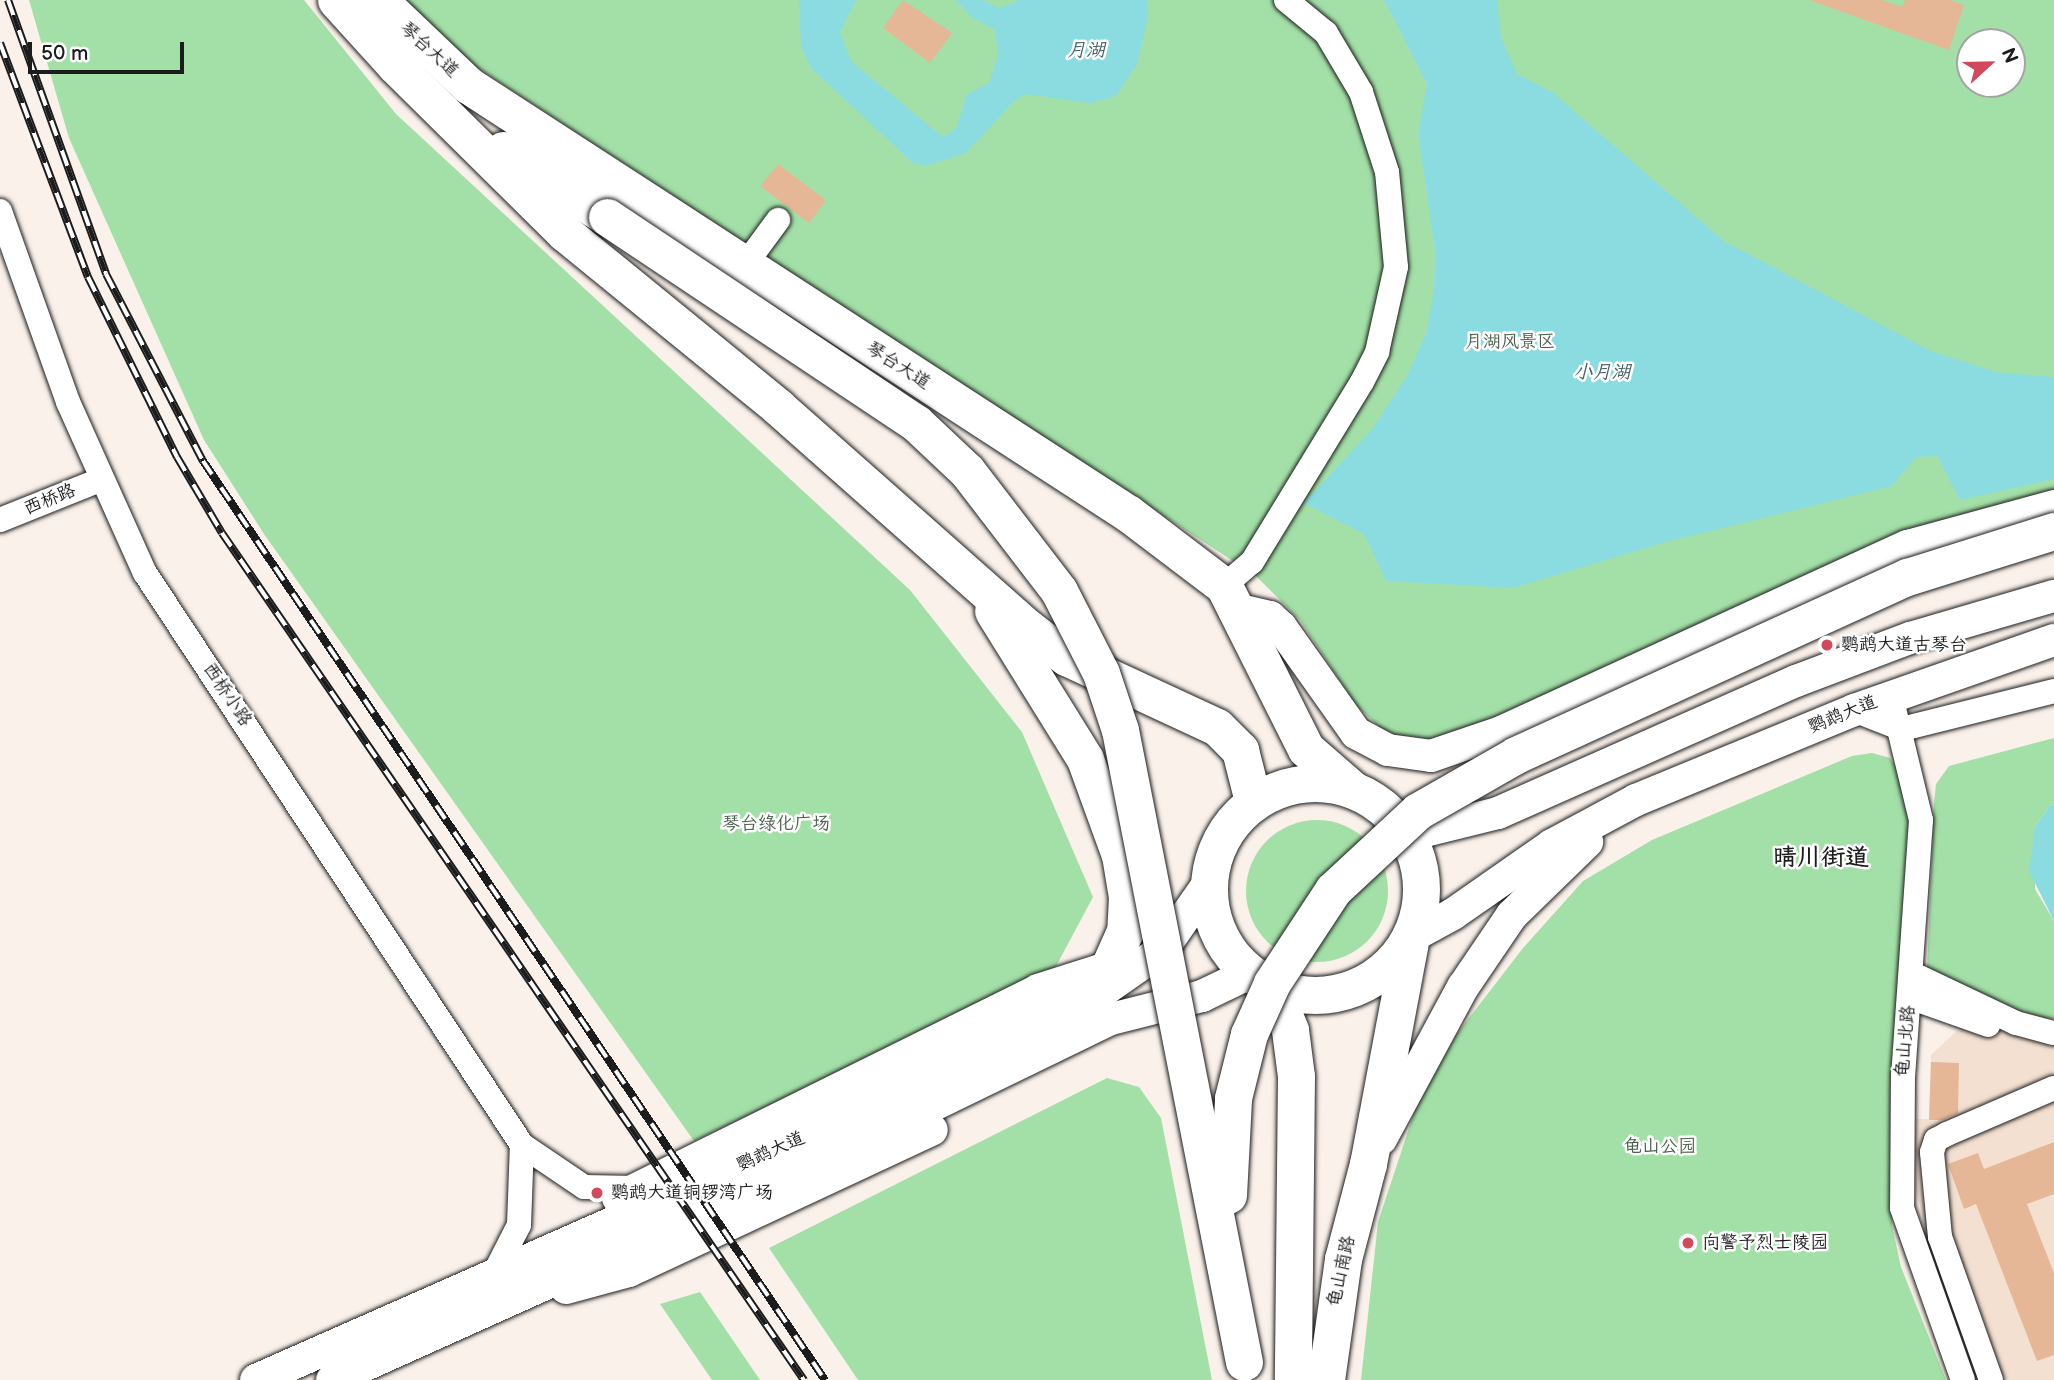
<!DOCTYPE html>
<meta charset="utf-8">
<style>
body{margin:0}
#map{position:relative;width:2054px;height:1380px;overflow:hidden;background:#faf1ea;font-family:"Balsamiq Sans","LXGW WenKai TC",sans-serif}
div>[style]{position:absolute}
.built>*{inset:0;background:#f4e0d1}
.green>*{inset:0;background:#a3e0a7}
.round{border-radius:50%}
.water>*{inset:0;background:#8bdce1}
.building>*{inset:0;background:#e5b796}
.roads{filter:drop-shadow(0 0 2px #1c1c1c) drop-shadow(0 0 2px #1c1c1c)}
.minor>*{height:24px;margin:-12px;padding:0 12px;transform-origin:12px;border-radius:12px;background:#fff}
.major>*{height:32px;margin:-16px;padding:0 16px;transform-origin:16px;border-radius:16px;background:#fff}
.highway>*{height:37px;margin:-18.5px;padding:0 18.5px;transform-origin:18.5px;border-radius:18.5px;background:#fff}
.highway>.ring{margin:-18.5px;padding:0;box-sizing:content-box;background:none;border:37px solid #fff;border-radius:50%}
.rail>*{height:8px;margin-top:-4px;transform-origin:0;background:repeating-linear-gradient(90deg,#fff 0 16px,#1c1c1c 0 32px);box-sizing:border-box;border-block:2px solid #1c1c1c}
.bridges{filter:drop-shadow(0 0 2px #1c1c1c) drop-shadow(0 0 2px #1c1c1c)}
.highway-bridge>*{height:37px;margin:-18.5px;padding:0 18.5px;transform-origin:18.5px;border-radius:18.5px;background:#fff}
.dots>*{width:19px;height:19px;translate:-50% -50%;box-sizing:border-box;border:4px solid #fff;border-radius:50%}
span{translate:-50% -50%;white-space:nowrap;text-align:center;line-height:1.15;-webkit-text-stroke:5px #fff;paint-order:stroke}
.street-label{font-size:18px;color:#1c1c1c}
.park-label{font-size:18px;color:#4b614d}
.poi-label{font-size:18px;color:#1c1c1c}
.left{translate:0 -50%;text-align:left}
.water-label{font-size:19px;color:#435f61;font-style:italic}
.district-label{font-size:24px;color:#1c1c1c;font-weight:700}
.north{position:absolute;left:1956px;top:28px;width:70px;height:70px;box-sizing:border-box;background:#fff;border:2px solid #a4a4a4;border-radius:50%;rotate:68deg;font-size:19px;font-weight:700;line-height:28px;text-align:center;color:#1c1c1c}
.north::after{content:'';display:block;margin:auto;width:24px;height:32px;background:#d1495b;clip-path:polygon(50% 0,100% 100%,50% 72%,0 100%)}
.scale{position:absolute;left:28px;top:42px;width:156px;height:32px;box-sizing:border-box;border:4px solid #1c1c1c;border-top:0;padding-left:9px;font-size:21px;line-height:24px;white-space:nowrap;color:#1c1c1c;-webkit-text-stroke:5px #fff;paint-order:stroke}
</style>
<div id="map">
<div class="built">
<div style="clip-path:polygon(1971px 990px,2039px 1019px,2054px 1018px,2054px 1380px,1982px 1380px,1934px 1257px,1914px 1183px,1915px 1119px,1929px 1119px,1931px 1055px,1960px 1028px)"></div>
</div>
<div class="green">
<div style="clip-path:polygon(29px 0,304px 0,396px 114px,910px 590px,1022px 732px,1093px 897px,1053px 972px,694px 1141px,264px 534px,204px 440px,69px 138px)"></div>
<div style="clip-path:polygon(evenodd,405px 0,2054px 0,2054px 496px,1491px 727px,1427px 741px,1388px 735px,1356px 705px,1300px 620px,1256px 576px,470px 63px,405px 0,1970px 42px,2012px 42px,2012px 84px,1970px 84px,1970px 42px)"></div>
<div style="clip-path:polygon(2054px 738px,2054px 801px,2035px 826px,2035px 889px,2054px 921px,2054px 1018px,2039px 1019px,1927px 972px,1934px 804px,1936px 784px,1949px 766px)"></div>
<div style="clip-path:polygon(1872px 753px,1890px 758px,1909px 787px,1914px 832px,1890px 1084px,1892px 1226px,1901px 1267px,1946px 1380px,1361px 1380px,1378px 1222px,1415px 1110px,1456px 1035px,1523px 948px,1583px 881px,1652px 840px,1852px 756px)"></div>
<div class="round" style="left:1246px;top:820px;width:142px;height:142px"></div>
<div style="clip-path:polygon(1107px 1078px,1139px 1087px,1161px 1118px,1212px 1380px,858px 1380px,769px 1248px)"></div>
<div style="clip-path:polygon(700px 1292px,760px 1380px,712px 1380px,660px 1304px)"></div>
</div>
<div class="water">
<div style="clip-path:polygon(799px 0,856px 0,840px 32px,851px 61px,943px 137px,956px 128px,967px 94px,989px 83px,998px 55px,995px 30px,973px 18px,956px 0,982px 0,999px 8px,1019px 0,1147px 0,1148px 17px,1137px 64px,1116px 96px,1090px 103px,1026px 94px,1015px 100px,966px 153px,926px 166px,913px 163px,811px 68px,801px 47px)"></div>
<div style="clip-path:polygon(1384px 0,1497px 0,1502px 40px,1517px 74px,1552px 92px,1724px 241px,1931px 351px,1996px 372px,2054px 377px,2054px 479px,1960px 500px,1937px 456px,1916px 457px,1892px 486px,1666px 542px,1513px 588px,1386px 581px,1364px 534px,1304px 503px,1373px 428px,1407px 376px,1427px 331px,1434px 289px,1435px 251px,1418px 133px,1427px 84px)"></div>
<div style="clip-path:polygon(2054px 801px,2054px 921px,2029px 871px,2035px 826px)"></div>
</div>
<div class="building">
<div style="clip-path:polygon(903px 0,952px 33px,930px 63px,883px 28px)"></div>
<div style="clip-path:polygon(1809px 0,1882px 0,1902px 7px,1905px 0,1950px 0,1964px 5px,1949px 50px)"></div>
<div style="clip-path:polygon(778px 164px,826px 200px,809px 223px,760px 186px)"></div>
<div style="clip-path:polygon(1931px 1062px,1959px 1063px,1958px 1113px,1942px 1120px,1929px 1120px)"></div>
<div style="clip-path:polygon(2054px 1142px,2054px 1194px,2027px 1204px,2054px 1273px,2054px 1355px,2037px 1361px,1976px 1204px,1964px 1209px,1948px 1164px,1978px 1153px,1984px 1169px)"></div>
</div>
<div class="roads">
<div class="minor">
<div style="left:0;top:211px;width:203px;rotate:70.4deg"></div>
<div style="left:68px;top:402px;width:188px;rotate:65.8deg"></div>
<div style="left:145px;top:573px;width:685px;rotate:56.61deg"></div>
<div style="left:745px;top:265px;width:56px;rotate:-53.7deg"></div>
<div style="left:0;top:520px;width:108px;rotate:-21.8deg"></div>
<div style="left:1224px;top:586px;width:37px;rotate:-41deg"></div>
<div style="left:1252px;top:562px;width:211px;rotate:-58.6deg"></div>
<div style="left:1362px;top:382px;width:34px;rotate:-63deg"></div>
<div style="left:1377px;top:352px;width:87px;rotate:-77.4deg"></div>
<div style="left:1396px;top:267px;width:95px;rotate:-95.4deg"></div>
<div style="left:1387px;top:172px;width:84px;rotate:-108deg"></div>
<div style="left:1361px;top:92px;width:69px;rotate:-120.7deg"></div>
<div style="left:1326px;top:33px;width:52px;rotate:-140.5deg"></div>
<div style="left:1891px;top:696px;width:128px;rotate:76.4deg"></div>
<div style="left:1921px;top:820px;width:256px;rotate:94deg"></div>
<div style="left:1903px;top:1075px;width:133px;rotate:90.4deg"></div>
<div style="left:1902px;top:1208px;width:182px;rotate:70.5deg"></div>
<div style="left:1854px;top:710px;width:52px;rotate:21.6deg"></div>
<div style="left:1902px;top:729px;width:157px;rotate:-14deg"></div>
<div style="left:1911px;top:973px;width:116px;rotate:25.5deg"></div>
<div style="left:2016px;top:1023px;width:39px;rotate:15deg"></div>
<div style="left:1909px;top:997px;width:84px;rotate:19.5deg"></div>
<div style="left:497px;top:1268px;width:48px;rotate:-62.9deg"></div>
<div style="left:519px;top:1225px;width:80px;rotate:-87.9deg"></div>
<div style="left:522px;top:1145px;width:75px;rotate:34.1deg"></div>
<div style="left:584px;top:1187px;width:52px;rotate:1.1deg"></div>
<div style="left:1991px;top:1380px;width:152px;rotate:-109.6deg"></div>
<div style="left:1940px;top:1237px;width:85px;rotate:-95.4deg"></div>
<div style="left:1932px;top:1152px;width:13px;rotate:-72deg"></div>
<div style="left:1936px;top:1140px;width:13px;rotate:-29deg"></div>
<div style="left:1947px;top:1134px;width:116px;rotate:-23.3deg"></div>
</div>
<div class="major">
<div style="left:1240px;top:610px;width:31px;rotate:13deg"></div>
<div style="left:1270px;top:617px;width:15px;rotate:42deg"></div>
<div style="left:1281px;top:627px;width:130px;rotate:54.7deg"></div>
<div style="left:1356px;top:733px;width:36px;rotate:28deg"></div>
<div style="left:1388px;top:750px;width:43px;rotate:7.9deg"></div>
<div style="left:1431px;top:756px;width:74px;rotate:-18.9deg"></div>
<div style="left:1501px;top:732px;width:447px;rotate:-24.6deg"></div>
<div style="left:1908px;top:546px;width:151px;rotate:-15.3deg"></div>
<div style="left:1396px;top:819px;width:35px;rotate:18deg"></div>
<div style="left:1429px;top:830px;width:71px;rotate:-13.8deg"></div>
<div style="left:1498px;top:813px;width:326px;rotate:-23.9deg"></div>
<div style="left:1796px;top:681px;width:122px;rotate:-20.7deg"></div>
<div style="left:1910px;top:638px;width:150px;rotate:-16.3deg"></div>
<div style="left:1411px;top:937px;width:48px;rotate:-28.7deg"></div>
<div style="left:1453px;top:914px;width:121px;rotate:-34.9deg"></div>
<div style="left:1552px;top:845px;width:95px;rotate:-28.2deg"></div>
<div style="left:1636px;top:800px;width:236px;rotate:-22.4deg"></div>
<div style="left:1854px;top:710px;width:212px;rotate:-19.3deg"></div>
<div style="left:1381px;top:1139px;width:173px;rotate:-61.7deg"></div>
<div style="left:1463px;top:987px;width:87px;rotate:-55.8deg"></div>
<div style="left:1512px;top:915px;width:105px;rotate:-44.2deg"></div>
<div style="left:618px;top:1198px;width:469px;rotate:-26.3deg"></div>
<div style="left:1038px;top:990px;width:72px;rotate:-17.7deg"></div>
<div style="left:566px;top:1288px;width:65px;rotate:-15.1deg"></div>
<div style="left:629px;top:1271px;width:334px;rotate:-25deg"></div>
<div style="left:256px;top:1380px;width:602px;rotate:-23.8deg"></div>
<div style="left:807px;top:1137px;width:322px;rotate:-26deg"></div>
<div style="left:1096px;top:996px;width:80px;rotate:-34.9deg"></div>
<div style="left:1162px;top:950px;width:80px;rotate:-55.1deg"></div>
<div style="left:332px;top:1380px;width:529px;rotate:-24.24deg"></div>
<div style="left:814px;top:1163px;width:330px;rotate:-25.9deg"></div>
<div style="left:1111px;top:1019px;width:94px;rotate:-14.2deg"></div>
<div style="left:1202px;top:996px;width:53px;rotate:-25.6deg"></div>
</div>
<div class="highway">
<div style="left:336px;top:0;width:88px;rotate:47.8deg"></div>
<div style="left:395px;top:65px;width:239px;rotate:44.7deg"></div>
<div style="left:565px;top:233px;width:275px;rotate:39.2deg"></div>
<div style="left:778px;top:407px;width:334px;rotate:41.5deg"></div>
<div style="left:1028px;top:628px;width:48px;rotate:37.3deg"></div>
<div style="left:1066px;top:657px;width:166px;rotate:24.9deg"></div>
<div style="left:1217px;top:727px;width:33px;rotate:45deg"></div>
<div style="left:1240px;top:750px;width:53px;rotate:75.7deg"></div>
<div style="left:379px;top:0;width:123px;rotate:43.7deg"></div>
<div style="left:468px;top:85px;width:788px;rotate:32.98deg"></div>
<div style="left:1129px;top:514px;width:119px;rotate:37.2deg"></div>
<div style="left:1224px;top:586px;width:182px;rotate:63.3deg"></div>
<div style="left:1306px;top:749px;width:61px;rotate:41deg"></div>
<div style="left:503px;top:150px;width:124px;rotate:32.8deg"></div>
<div style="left:993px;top:611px;width:174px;rotate:58.1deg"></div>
<div style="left:1085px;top:759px;width:102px;rotate:70deg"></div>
<div style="left:1120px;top:855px;width:43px;rotate:80.5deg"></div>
<div style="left:1127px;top:897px;width:34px;rotate:93deg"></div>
<div style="left:1125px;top:931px;width:71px;rotate:114deg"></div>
<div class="ring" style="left:1209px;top:783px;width:175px;height:175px"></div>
<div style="left:1273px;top:987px;width:46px;rotate:68.4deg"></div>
<div style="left:1290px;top:1030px;width:46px;rotate:82.6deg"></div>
<div style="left:1296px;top:1076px;width:304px;rotate:90.6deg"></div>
<div style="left:1326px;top:1380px;width:122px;rotate:-82deg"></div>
<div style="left:1343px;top:1259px;width:98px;rotate:-75.3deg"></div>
<div style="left:1368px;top:1164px;width:226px;rotate:-79.3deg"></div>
</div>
</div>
<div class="rail">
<div style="left:8px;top:0;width:291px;rotate:70.3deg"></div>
<div style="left:106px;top:274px;width:211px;rotate:62.6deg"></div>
<div style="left:203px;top:461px;width:1110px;rotate:55.91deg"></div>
<div style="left:0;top:43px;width:250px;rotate:69.4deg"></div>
<div style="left:88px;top:277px;width:201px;rotate:63.7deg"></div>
<div style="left:177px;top:457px;width:88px;rotate:59.4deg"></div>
<div style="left:222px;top:533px;width:1028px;rotate:55.51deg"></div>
</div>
<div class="bridges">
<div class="highway-bridge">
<div style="left:607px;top:217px;width:371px;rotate:33.7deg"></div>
<div style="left:916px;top:423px;width:70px;rotate:43.3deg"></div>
<div style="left:967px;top:471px;width:151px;rotate:52.5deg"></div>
<div style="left:1059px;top:591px;width:92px;rotate:62.9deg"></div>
<div style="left:1101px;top:673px;width:60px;rotate:71.6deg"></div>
<div style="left:1120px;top:730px;width:644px;rotate:78.9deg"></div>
<div style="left:1228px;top:1195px;width:97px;rotate:-87deg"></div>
<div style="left:1233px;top:1098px;width:66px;rotate:-76deg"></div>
<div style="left:1249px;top:1034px;width:56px;rotate:-65.7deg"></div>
<div style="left:1272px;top:983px;width:111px;rotate:-56.7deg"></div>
<div style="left:1333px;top:890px;width:116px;rotate:-42.9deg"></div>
<div style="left:1418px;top:811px;width:113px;rotate:-29.7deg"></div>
<div style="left:1516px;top:755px;width:430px;rotate:-24.5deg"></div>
<div style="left:1907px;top:577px;width:154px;rotate:-17.4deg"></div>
</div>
</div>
<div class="dots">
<div style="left:1827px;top:645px;background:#d1495b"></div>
<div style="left:597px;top:1193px;background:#d1495b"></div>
<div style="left:1688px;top:1243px;background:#d1495b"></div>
</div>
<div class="street-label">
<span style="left:429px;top:50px;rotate:43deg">琴台大道</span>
<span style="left:898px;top:366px;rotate:33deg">琴台大道</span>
<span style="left:50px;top:500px;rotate:-22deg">西桥路</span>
<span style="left:227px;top:695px;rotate:56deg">西桥小路</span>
<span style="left:1843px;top:715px;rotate:-22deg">鹦鹉大道</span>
<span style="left:1906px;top:1041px;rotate:-85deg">龟山北路</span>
<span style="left:771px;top:1152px;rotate:-24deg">鹦鹉大道</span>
<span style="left:1342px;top:1271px;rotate:-78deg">龟山南路</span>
</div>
<div class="park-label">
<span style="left:1510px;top:342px">月湖风景区</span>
<span style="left:776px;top:824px">琴台绿化广场</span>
<span style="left:1660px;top:1147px">龟山公园</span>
</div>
<div class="poi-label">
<span class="left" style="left:1841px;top:645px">鹦鹉大道古琴台</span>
<span class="left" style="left:611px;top:1193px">鹦鹉大道铜锣湾广场</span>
<span class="left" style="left:1702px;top:1243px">向警予烈士陵园</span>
</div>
<div class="water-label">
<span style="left:1086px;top:51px">月湖</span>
<span style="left:1602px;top:373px">小月湖</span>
</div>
<div class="district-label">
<span style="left:1821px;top:858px">晴川街道</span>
</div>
<div class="north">N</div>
<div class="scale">50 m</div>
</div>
